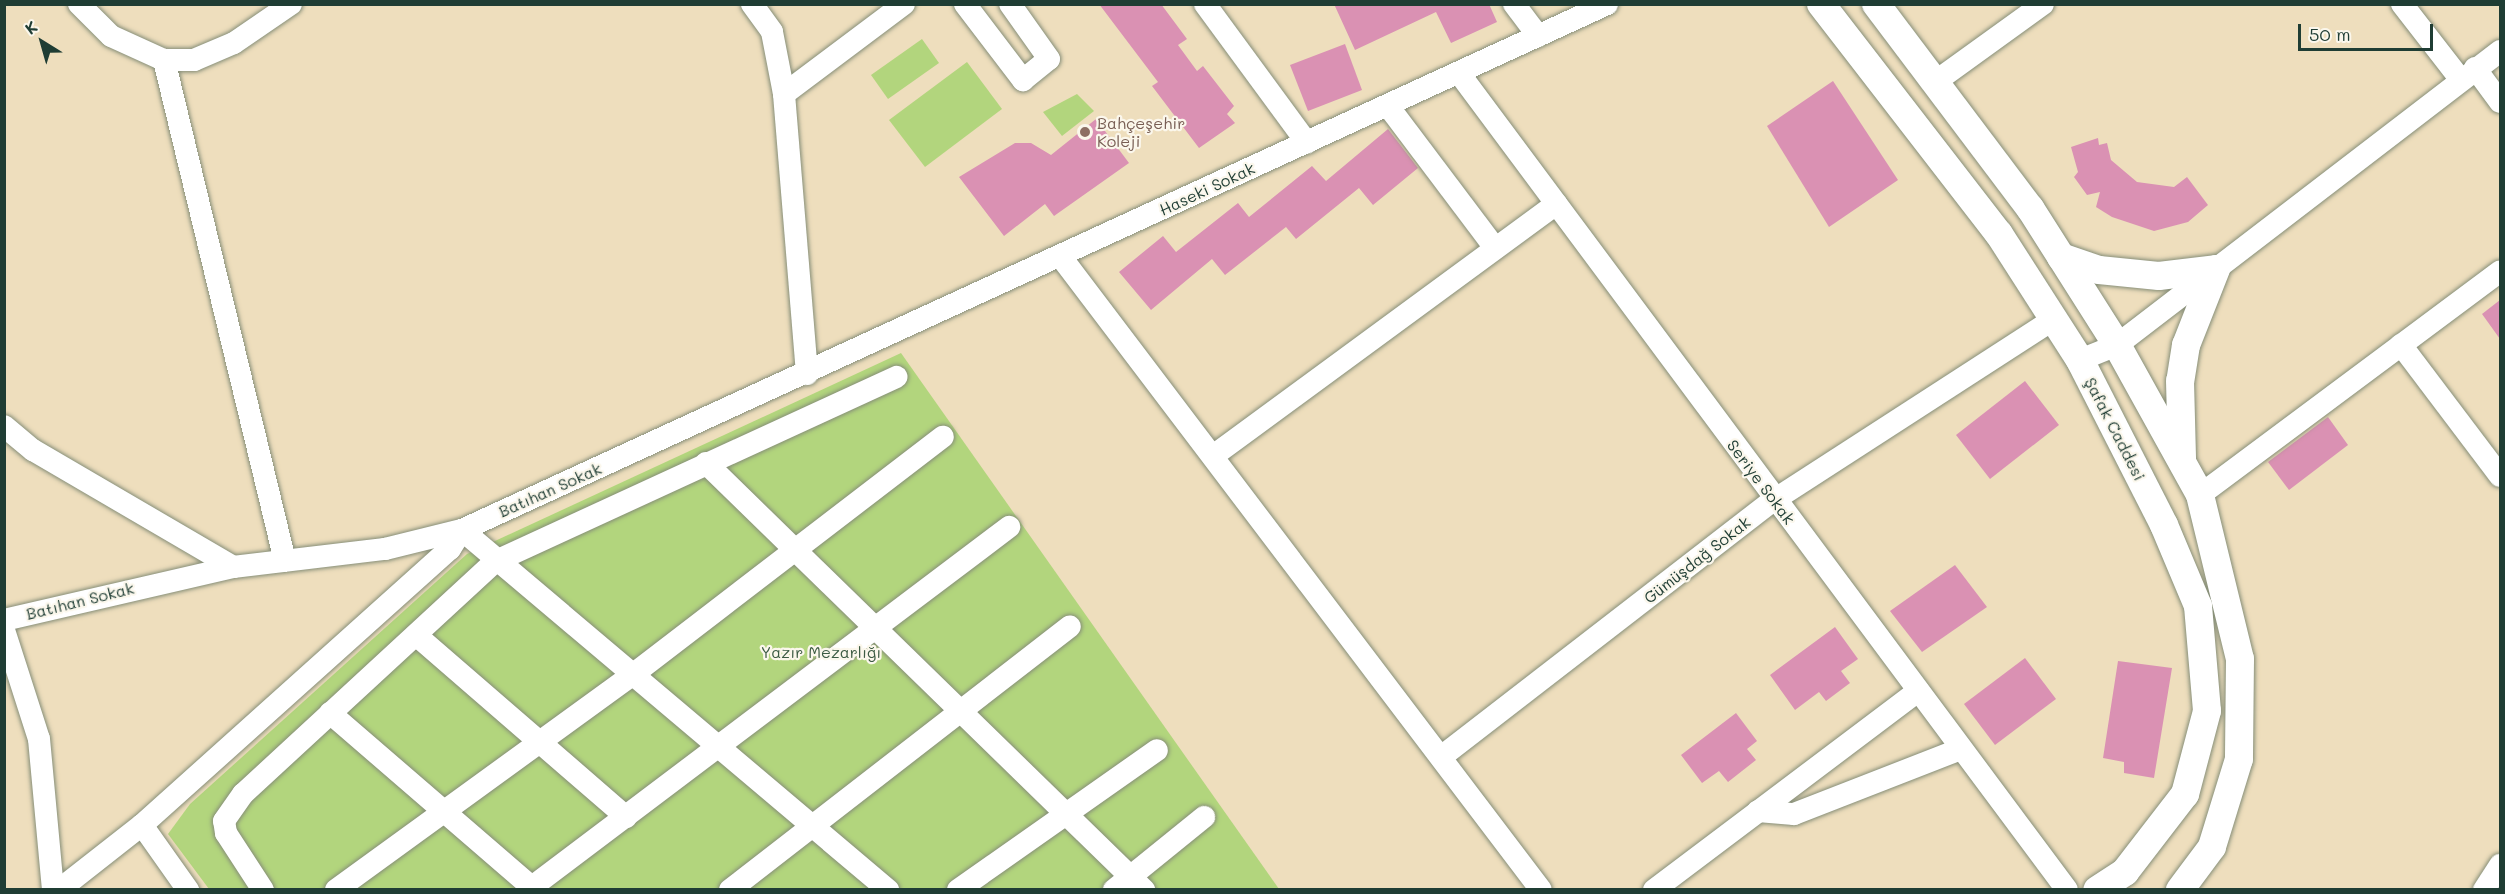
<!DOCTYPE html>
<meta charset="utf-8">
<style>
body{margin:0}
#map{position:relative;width:2505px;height:894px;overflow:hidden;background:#eedebd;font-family:Mali,sans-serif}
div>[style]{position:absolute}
.green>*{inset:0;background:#b2d57d}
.building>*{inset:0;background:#da91b3}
.roads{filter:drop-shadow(0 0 2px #868e78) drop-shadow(0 0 2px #868e78)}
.minor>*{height:22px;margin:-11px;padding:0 11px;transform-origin:11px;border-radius:11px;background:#fff}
.major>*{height:28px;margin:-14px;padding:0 14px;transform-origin:14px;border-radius:14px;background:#fff}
.dots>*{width:16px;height:16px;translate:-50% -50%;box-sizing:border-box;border:3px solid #fbf7ec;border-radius:50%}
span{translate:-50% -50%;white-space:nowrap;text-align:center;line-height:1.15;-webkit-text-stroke:4.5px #fbf7ec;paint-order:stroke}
.education-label{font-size:16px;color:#785e54}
.left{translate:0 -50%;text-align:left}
.street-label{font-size:16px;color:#1f3d34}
.park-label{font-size:16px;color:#3c5b43}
.frame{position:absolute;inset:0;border:6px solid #1f3d34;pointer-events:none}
.north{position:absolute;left:12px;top:12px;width:60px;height:60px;-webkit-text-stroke:4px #fbf7ec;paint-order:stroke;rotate:323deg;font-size:16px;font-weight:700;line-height:24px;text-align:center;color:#1f3d34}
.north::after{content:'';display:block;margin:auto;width:21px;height:27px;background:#1f3d34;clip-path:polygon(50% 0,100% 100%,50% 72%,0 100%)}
.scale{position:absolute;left:2298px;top:24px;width:135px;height:27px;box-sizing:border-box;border:3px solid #1f3d34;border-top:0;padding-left:8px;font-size:18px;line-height:21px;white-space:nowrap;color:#1f3d34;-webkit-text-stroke:4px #fbf7ec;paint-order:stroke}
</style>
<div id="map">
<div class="green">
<div style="clip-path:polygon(922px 39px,939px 63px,888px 99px,871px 75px)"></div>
<div style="clip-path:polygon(967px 62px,1002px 109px,925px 167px,889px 120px)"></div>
<div style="clip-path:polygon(1077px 94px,1094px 111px,1062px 136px,1043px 112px)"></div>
<div style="clip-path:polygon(901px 353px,1279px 889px,209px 889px,168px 834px,190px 804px,467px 554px)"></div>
</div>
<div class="building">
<div style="clip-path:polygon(1099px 4px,1161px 4px,1187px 39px,1178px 45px,1197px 71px,1203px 66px,1234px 106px,1227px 114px,1235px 123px,1199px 148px,1152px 86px,1158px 82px)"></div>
<div style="clip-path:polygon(1334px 4px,1489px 4px,1497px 22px,1451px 43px,1436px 12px,1355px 50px)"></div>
<div style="clip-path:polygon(1345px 44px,1362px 90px,1308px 111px,1290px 65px)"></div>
<div style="clip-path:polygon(1833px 81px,1898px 180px,1829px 227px,1767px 126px)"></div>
<div style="clip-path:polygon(1096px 119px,1129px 163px,1054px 216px,1045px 204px,1004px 236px,959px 177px,1015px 143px,1031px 143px,1051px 155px)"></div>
<div style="clip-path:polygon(1388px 129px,1418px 168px,1373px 205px,1359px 188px,1296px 239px,1286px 227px,1225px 275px,1212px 259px,1151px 310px,1119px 272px,1163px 236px,1176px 252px,1238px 203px,1249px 217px,1312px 166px,1326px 181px)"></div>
<div style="clip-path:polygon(2098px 138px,2099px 145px,2107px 143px,2111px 160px,2137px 182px,2174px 187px,2187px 177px,2208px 205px,2188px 222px,2154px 231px,2112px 217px,2096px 207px,2100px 192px,2087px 195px,2074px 177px,2078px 172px,2071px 147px)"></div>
<div style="clip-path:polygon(2500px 300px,2500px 339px,2482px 314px)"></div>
<div style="clip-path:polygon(2025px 381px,2059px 425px,1990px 479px,1956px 435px)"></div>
<div style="clip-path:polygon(2328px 417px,2348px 445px,2289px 490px,2268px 462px)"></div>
<div style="clip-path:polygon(1955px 565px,1987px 607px,1922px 652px,1890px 611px)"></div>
<div style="clip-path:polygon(1835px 627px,1858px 659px,1841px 671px,1850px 683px,1826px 701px,1819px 692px,1795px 710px,1770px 675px)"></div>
<div style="clip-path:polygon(2025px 658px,2056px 699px,1995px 745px,1964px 704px)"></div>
<div style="clip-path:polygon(2118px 661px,2172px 668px,2154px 778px,2124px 773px,2124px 762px,2103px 758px)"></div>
<div style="clip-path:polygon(1736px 713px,1757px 741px,1747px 749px,1756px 760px,1728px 782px,1719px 771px,1702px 783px,1681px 755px)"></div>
</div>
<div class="roads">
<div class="minor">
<div style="left:79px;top:4px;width:45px;rotate:45deg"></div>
<div style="left:111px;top:36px;width:58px;rotate:24.4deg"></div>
<div style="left:164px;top:60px;width:30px"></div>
<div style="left:194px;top:60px;width:43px;rotate:-23deg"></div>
<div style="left:234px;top:43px;width:69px;rotate:-34.4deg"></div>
<div style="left:752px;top:4px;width:34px;rotate:54deg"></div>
<div style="left:772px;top:32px;width:63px;rotate:79deg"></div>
<div style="left:784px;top:94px;width:281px;rotate:85.3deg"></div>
<div style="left:965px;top:4px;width:96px;rotate:52.7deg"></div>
<div style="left:1023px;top:80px;width:33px;rotate:-39deg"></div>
<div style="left:1049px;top:59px;width:67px;rotate:-125.3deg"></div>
<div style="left:1205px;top:4px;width:172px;rotate:53.7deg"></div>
<div style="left:1514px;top:4px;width:40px;rotate:53deg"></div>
<div style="left:2402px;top:4px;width:96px;rotate:52.2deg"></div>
<div style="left:164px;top:60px;width:515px;rotate:76.42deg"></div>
<div style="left:2475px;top:68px;width:42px;rotate:53.7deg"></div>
<div style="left:1459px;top:73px;width:1018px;rotate:53.34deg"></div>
<div style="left:1935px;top:82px;width:133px;rotate:-35.8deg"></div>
<div style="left:784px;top:94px;width:150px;rotate:-36.9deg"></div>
<div style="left:1388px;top:106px;width:178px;rotate:53deg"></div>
<div style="left:1061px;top:257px;width:794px;rotate:52.83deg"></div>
<div style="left:2401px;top:345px;width:164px;rotate:52.9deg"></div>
<div style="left:2080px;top:360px;width:40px;rotate:-22deg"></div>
<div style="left:2117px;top:345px;width:483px;rotate:-37.5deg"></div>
<div style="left:4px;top:426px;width:38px;rotate:40deg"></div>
<div style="left:33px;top:450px;width:232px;rotate:30.3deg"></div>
<div style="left:1213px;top:456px;width:426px;rotate:-36.3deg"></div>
<div style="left:706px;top:463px;width:612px;rotate:44.27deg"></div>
<div style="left:2200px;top:495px;width:374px;rotate:-36.7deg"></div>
<div style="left:462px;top:530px;width:558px;rotate:40.2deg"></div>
<div style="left:4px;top:620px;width:235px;rotate:-13deg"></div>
<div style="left:233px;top:567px;width:153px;rotate:-6.8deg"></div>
<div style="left:385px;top:549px;width:79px;rotate:-13.9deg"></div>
<div style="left:462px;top:530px;width:1260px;rotate:-24.67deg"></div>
<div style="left:4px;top:630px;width:114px;rotate:72.2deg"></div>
<div style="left:39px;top:739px;width:152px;rotate:84.7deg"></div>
<div style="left:416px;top:635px;width:278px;rotate:40.9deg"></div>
<div style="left:330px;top:713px;width:271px;rotate:40.8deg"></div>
<div style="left:1441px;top:757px;width:421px;rotate:-37.7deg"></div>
<div style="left:1774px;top:500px;width:333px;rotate:-32.9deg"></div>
<div style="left:1758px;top:811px;width:36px;rotate:5deg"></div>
<div style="left:1794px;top:814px;width:179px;rotate:-21.3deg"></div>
<div style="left:142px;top:825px;width:80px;rotate:54.7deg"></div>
<div style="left:59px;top:890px;width:105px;rotate:-38.1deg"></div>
<div style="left:142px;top:825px;width:414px;rotate:-41.9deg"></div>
<div style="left:450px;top:549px;width:22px;rotate:-58deg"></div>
<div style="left:263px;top:890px;width:68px;rotate:-123deg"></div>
<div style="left:226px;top:833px;width:12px;rotate:-99deg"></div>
<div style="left:224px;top:821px;width:33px;rotate:-55deg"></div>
<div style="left:243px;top:794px;width:342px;rotate:-42.7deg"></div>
<div style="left:494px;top:562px;width:443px;rotate:-24.7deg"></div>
<div style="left:336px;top:890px;width:364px;rotate:-36deg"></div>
<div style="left:631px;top:676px;width:393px;rotate:-37.5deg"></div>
<div style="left:528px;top:890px;width:603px;rotate:-37.04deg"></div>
<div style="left:730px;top:890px;width:430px;rotate:-37.8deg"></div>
<div style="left:958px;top:890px;width:243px;rotate:-35.1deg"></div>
<div style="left:1114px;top:890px;width:116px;rotate:-39deg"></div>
<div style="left:1654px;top:890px;width:331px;rotate:-37deg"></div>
<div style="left:2484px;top:890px;width:30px;rotate:-57deg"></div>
</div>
<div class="major">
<div style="left:1821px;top:4px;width:291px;rotate:52.3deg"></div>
<div style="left:1999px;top:234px;width:150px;rotate:57.3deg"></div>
<div style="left:2080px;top:360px;width:185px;rotate:63deg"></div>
<div style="left:2164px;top:525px;width:88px;rotate:67.2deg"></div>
<div style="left:2198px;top:606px;width:105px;rotate:85.1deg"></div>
<div style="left:2207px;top:711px;width:86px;rotate:104.8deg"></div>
<div style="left:2185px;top:794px;width:98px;rotate:127.6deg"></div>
<div style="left:2125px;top:872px;width:33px;rotate:147deg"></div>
<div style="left:1876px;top:4px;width:256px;rotate:53deg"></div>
<div style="left:2030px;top:208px;width:162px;rotate:57.6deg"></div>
<div style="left:2117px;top:345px;width:171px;rotate:61deg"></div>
<div style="left:2200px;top:495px;width:169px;rotate:76.3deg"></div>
<div style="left:2240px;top:659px;width:100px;rotate:90.6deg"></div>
<div style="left:2239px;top:759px;width:92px;rotate:107.1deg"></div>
<div style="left:2212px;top:847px;width:54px;rotate:126.7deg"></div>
<div style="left:2061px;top:257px;width:40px;rotate:18.9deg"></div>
<div style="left:2099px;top:270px;width:60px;rotate:5.7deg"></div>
<div style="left:2159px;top:276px;width:57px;rotate:-7deg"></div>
<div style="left:2216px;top:269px;width:82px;rotate:111.5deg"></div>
<div style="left:2186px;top:345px;width:36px;rotate:99deg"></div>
<div style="left:2180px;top:381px;width:78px;rotate:88.5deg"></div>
</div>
</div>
<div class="dots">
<div style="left:1085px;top:132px;background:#8d6e63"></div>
</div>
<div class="education-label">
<span class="left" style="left:1097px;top:132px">Bahçeşehir<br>Koleji</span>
</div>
<div class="street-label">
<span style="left:1207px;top:189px;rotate:-25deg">Haseki Sokak</span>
<span style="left:2115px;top:429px;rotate:63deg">Şafak Caddesi</span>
<span style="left:1761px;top:482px;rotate:53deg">Seriye Sokak</span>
<span style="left:550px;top:490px;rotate:-24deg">Batıhan Sokak</span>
<span style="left:1697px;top:560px;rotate:-38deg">Gümüşdağ Sokak</span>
<span style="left:80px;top:601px;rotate:-14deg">Batıhan Sokak</span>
</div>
<div class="park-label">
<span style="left:821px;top:652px">Yazır Mezarlığı</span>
</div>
<div class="frame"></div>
<div class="north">K</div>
<div class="scale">50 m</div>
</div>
